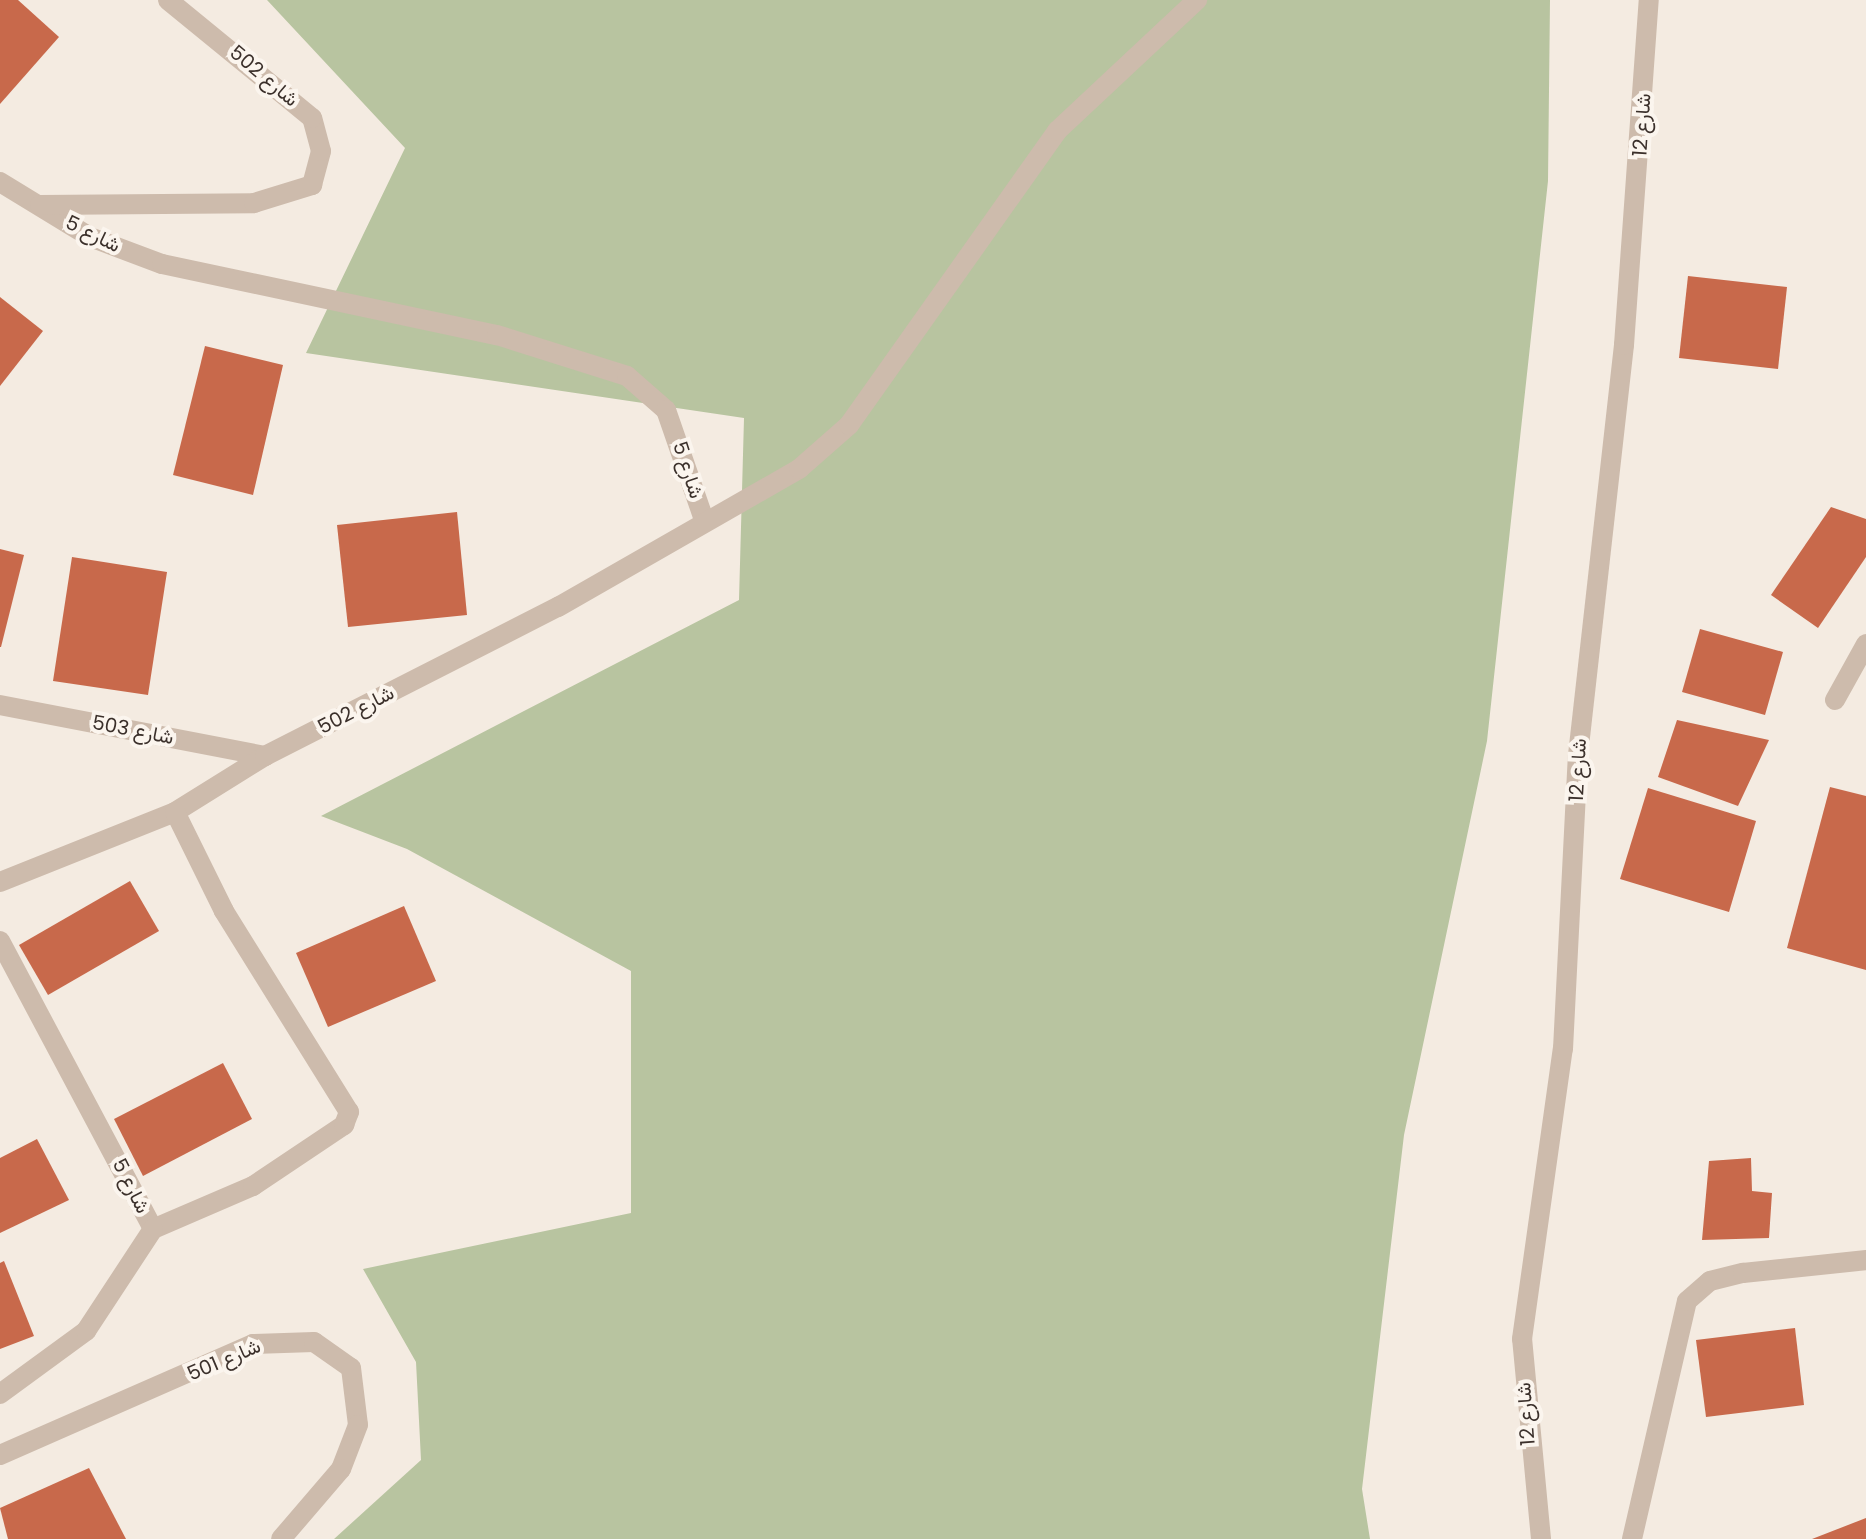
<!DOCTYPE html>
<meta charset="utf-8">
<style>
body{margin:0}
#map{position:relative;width:1866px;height:1539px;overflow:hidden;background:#f4ebe1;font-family:Poppins,Vazirmatn,sans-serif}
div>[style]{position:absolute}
.green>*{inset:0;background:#b8c4a0}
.building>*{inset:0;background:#c8694b}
.minor>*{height:20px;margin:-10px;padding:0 10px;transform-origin:10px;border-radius:10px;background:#cdbbac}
span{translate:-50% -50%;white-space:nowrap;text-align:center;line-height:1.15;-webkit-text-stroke:8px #fbf5ee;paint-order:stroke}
.street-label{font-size:20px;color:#3b302b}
</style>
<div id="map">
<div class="green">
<div style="clip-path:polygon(267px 0,1550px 0,1548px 181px,1487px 741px,1404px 1135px,1362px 1489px,1370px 1539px,334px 1539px,421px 1460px,416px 1362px,363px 1269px,631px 1213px,631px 971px,407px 849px,321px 816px,739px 600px,744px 418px,306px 353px,405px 148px)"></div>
</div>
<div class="building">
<div style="clip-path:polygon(0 0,18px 0,59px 37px,0 104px)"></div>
<div style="clip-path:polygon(1688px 276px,1787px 287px,1778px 369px,1679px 358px)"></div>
<div style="clip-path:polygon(0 297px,43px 331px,0 386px)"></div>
<div style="clip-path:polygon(205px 346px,283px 365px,253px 495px,173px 475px)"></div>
<div style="clip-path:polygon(1831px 507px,1866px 519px,1866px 557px,1818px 628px,1771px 595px)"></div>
<div style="clip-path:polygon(457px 512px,467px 615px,348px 627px,337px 525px)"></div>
<div style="clip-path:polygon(0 549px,24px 555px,1px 647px,0 647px)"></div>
<div style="clip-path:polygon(72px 557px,167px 572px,148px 695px,53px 681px)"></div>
<div style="clip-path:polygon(1700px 629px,1783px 652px,1765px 715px,1682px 692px)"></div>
<div style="clip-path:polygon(1677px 720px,1769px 740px,1738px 806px,1658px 777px)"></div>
<div style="clip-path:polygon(1830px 787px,1866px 796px,1866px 970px,1787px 948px)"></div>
<div style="clip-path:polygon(1648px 788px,1756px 821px,1729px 912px,1620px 879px)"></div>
<div style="clip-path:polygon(130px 881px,159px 931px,48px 995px,19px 945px)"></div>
<div style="clip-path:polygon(404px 906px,436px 981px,328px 1027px,296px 953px)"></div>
<div style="clip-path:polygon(223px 1063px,252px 1119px,143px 1176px,114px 1119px)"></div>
<div style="clip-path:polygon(37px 1139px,69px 1200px,0 1233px,0 1158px)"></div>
<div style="clip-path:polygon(1751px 1158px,1752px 1191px,1772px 1193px,1769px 1238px,1702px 1240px,1709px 1161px)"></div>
<div style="clip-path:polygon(4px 1261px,34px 1336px,0 1349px,0 1263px)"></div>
<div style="clip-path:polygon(1795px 1328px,1804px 1405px,1706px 1417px,1696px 1340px)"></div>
<div style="clip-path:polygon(89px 1468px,126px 1539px,8px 1539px,0 1508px)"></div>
<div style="clip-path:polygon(1866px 1518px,1866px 1539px,1812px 1539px)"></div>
</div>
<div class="minor">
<div style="left:0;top:182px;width:105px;rotate:31.4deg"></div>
<div style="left:90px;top:237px;width:77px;rotate:20.6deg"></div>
<div style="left:162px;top:264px;width:342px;rotate:12deg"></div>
<div style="left:497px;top:335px;width:136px;rotate:17.5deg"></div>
<div style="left:627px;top:376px;width:52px;rotate:41.1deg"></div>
<div style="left:666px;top:410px;width:116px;rotate:70.9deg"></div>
<div style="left:40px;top:205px;width:214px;rotate:-0.5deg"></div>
<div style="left:254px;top:203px;width:61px;rotate:-17.2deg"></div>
<div style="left:312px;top:185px;width:35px;rotate:-75deg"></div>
<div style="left:321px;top:151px;width:34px;rotate:-105deg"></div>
<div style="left:312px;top:118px;width:186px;rotate:-140.7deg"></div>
<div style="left:1835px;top:700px;width:64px;rotate:-61deg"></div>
<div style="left:0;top:705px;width:270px;rotate:10.9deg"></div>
<div style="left:0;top:882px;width:188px;rotate:-21.8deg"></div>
<div style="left:175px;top:812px;width:106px;rotate:-31.9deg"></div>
<div style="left:265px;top:756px;width:329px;rotate:-27deg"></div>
<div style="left:558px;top:607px;width:278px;rotate:-29.8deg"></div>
<div style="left:799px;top:469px;width:67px;rotate:-41.3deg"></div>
<div style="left:849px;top:425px;width:360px;rotate:-54.7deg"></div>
<div style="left:1057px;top:131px;width:192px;rotate:-43.1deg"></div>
<div style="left:0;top:941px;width:326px;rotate:62deg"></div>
<div style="left:153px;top:1229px;width:109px;rotate:-23.3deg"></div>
<div style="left:253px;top:1186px;width:110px;rotate:-33.8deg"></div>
<div style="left:344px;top:1125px;width:14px;rotate:-69deg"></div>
<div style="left:349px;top:1112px;width:237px;rotate:-121.9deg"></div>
<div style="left:224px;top:911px;width:110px;rotate:-116.3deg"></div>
<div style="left:0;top:1394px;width:107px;rotate:-36.2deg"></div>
<div style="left:86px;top:1331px;width:122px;rotate:-56.7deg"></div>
<div style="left:0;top:1455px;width:276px;rotate:-23.7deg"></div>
<div style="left:253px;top:1344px;width:61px;rotate:-1.9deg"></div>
<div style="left:314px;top:1342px;width:45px;rotate:35.1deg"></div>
<div style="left:351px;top:1368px;width:57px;rotate:83deg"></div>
<div style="left:358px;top:1425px;width:47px;rotate:111.1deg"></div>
<div style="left:341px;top:1469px;width:92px;rotate:130.6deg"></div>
<div style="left:1541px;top:1539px;width:201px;rotate:-95.4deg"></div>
<div style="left:1522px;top:1339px;width:293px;rotate:-82deg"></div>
<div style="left:1563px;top:1049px;width:294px;rotate:-87.1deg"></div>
<div style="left:1578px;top:755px;width:413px;rotate:-83.6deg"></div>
<div style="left:1624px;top:345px;width:346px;rotate:-85.9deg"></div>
<div style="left:1632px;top:1539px;width:244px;rotate:-77deg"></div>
<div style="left:1687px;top:1301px;width:30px;rotate:-41deg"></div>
<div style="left:1710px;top:1281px;width:34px;rotate:-14deg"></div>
<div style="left:1743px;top:1273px;width:124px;rotate:-6deg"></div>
</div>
<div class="street-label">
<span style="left:264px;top:76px;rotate:40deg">شارع 502</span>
<span style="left:1642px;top:125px;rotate:-86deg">شارع 12</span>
<span style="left:93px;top:234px;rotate:26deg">شارع 5</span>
<span style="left:688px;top:470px;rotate:72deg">شارع 5</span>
<span style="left:356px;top:710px;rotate:-27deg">شارع 502</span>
<span style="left:133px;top:730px;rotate:11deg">شارع 503</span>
<span style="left:1578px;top:770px;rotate:-87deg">شارع 12</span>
<span style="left:131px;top:1186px;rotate:63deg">شارع 5</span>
<span style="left:224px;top:1360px;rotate:-23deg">شارع 501</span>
<span style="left:1526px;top:1414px;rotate:-94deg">شارع 12</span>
</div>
</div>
